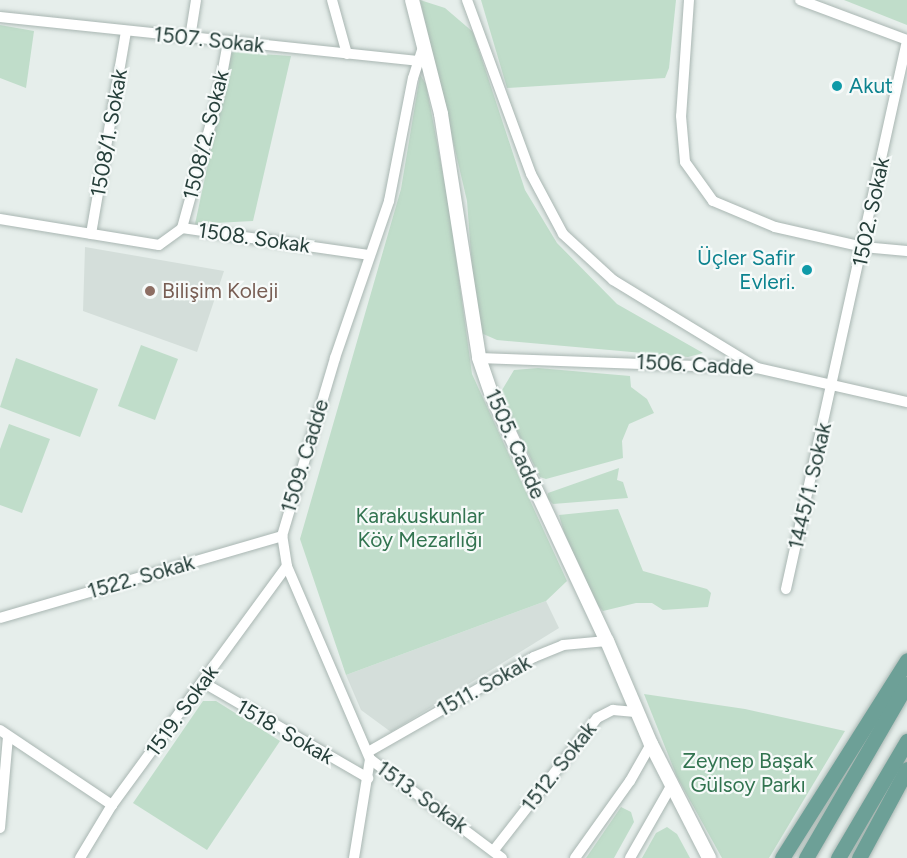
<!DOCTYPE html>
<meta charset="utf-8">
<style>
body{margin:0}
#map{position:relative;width:907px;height:858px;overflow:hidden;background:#e6eeeb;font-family:Figtree,sans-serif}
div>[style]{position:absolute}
.built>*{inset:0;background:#d4deda}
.green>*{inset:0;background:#c0ddca}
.roads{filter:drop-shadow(0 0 2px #a9b6b2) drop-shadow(0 0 2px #a9b6b2)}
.street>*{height:10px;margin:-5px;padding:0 5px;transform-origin:5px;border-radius:5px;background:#fff}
.secondary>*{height:14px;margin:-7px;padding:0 7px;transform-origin:7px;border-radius:7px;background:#fff}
.primary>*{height:15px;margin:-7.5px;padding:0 7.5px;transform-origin:7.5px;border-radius:7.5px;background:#6da097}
.dots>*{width:16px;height:16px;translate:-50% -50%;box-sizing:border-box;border:3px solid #f6faf9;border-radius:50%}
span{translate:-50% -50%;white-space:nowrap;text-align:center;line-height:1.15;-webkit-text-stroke:4.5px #f6faf9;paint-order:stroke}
.street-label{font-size:21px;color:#263f3a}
.culture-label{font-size:21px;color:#0d838f}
.left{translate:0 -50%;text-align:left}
.right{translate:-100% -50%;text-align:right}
.education-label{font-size:21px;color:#785e54}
.park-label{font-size:21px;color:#327450}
</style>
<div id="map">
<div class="built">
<div style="clip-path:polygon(85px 247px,224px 271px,197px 352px,83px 311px)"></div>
<div style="clip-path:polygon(546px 601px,559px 628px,391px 732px,361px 710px,346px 675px)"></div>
</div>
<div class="green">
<div style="clip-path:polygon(420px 0,445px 8px,473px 32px,525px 190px,557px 243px,617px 304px,703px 353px,688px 357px,497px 340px,481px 333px,475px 308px,467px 201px)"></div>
<div style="clip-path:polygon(481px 0,676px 0,669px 68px,665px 78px,507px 88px)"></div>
<div style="clip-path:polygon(844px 0,907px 0,907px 25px)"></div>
<div style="clip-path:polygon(0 25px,34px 31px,26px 88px,0 78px)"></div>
<div style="clip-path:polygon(232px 52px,291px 56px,253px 221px,195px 224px)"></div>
<div style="clip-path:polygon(420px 75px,426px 84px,449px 206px,472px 374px,567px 581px,546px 601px,346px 675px,300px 539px,401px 189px)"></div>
<div style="clip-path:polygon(141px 345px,178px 359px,155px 420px,118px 406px)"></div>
<div style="clip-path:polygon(16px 358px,98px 389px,80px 437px,0 407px)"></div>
<div style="clip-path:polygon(538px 368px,630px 376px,631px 387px,647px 399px,654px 413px,629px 424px,622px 441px,623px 458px,546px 479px,540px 477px,499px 395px,514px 370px)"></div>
<div style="clip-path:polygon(9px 424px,50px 439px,22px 513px,0 505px,0 449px)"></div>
<div style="clip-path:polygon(619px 468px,617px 480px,623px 482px,628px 498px,553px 504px,547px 498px,548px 493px)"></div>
<div style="clip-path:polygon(618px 509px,643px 571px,707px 589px,711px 593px,708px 607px,663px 610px,652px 603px,636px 603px,603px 611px,597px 605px,568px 546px,559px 515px)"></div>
<div style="clip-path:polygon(644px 694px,745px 709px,845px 731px,769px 858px,722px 858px,677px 777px)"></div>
<div style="clip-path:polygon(203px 701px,216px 701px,280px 741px,207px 850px,133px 803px)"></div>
<div style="clip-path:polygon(621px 807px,631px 812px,634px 822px,614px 858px,586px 858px)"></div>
<div style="clip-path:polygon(667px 827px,677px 834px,690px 858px,642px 858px,656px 833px)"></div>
</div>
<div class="roads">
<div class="street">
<div style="left:332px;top:0;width:56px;rotate:74.5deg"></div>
<div style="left:467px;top:0;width:185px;rotate:69.8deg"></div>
<div style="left:531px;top:174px;width:68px;rotate:61.9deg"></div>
<div style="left:563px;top:234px;width:68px;rotate:42.6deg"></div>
<div style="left:613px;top:280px;width:169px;rotate:31.4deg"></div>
<div style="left:689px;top:0;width:116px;rotate:93.9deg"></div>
<div style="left:681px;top:116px;width:46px;rotate:85deg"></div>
<div style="left:685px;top:162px;width:48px;rotate:54.3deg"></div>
<div style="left:713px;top:201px;width:67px;rotate:22.8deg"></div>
<div style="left:775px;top:227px;width:90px;rotate:12.8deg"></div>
<div style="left:863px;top:247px;width:44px;rotate:5.2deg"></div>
<div style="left:800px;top:0;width:114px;rotate:20.5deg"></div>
<div style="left:0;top:17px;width:420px;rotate:6deg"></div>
<div style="left:190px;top:38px;width:38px;rotate:-81deg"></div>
<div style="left:0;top:219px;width:161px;rotate:9.3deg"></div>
<div style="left:159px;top:245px;width:29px;rotate:-36deg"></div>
<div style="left:182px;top:228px;width:190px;rotate:8.2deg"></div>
<div style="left:182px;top:228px;width:136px;rotate:-74.6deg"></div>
<div style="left:218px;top:97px;width:56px;rotate:-79.7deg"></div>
<div style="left:91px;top:234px;width:206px;rotate:-80.2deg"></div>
<div style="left:479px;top:358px;width:278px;rotate:2.1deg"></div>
<div style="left:757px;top:368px;width:154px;rotate:12.8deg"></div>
<div style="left:786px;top:589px;width:561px;rotate:-77.55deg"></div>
<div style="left:0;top:618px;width:294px;rotate:-16.2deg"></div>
<div style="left:204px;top:683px;width:190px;rotate:30.1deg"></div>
<div style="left:0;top:730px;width:135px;rotate:33.8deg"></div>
<div style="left:368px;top:752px;width:191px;rotate:-29.8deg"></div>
<div style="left:534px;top:657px;width:31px;rotate:-22deg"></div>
<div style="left:563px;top:645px;width:44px;rotate:-5.2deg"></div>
<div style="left:370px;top:759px;width:165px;rotate:36.9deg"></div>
<div style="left:0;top:828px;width:92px;rotate:-85deg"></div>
<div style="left:494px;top:850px;width:167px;rotate:-52deg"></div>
<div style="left:597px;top:718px;width:18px;rotate:-27deg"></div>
<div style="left:613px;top:710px;width:25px;rotate:5deg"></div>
<div style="left:80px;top:858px;width:62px;rotate:-58.9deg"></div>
<div style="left:112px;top:805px;width:296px;rotate:-53.8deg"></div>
<div style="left:354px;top:858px;width:100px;rotate:-80.8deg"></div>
<div style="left:370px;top:759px;width:210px;rotate:-113.3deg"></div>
<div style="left:287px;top:566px;width:30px;rotate:-99deg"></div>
<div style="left:282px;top:536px;width:186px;rotate:-73.4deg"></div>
<div style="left:335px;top:358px;width:166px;rotate:-71deg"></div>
<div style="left:389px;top:201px;width:125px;rotate:-79deg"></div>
<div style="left:413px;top:78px;width:29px;rotate:-72deg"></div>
<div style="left:575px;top:858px;width:95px;rotate:-54.5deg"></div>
<div style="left:630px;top:781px;width:43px;rotate:-60.4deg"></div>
<div style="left:630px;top:858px;width:83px;rotate:-60.3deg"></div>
</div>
<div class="secondary">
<div style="left:412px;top:0;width:118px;rotate:75.7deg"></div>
<div style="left:441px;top:114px;width:247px;rotate:81.1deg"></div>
<div style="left:479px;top:358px;width:40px;rotate:71.1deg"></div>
<div style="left:492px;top:396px;width:271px;rotate:64.9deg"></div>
<div style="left:607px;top:641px;width:112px;rotate:66.9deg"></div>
<div style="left:651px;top:744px;width:128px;rotate:63deg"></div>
</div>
<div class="primary">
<div style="left:782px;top:858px;width:234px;rotate:-57.7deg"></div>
<div style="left:806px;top:858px;width:201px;rotate:-59.9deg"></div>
<div style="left:838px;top:858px;width:136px;rotate:-59.5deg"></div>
<div style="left:859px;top:858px;width:101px;rotate:-61.7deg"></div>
</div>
</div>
<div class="dots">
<div style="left:837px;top:86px;background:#0f9aa8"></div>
<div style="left:807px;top:270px;background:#0f9aa8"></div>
<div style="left:150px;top:291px;background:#8d6e63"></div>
</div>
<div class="street-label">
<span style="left:209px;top:40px;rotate:6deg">1507. Sokak</span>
<span style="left:109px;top:133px;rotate:-80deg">1508/1. Sokak</span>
<span style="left:206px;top:135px;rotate:-76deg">1508/2. Sokak</span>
<span style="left:871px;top:212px;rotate:-78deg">1502. Sokak</span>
<span style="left:254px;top:238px;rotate:8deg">1508. Sokak</span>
<span style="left:695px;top:365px;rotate:3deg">1506. Cadde</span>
<span style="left:515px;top:444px;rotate:66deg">1505. Cadde</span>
<span style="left:305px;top:456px;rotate:-73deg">1509. Cadde</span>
<span style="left:810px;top:486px;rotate:-77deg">1445/1. Sokak</span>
<span style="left:141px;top:577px;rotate:-16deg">1522. Sokak</span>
<span style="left:484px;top:686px;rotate:-29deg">1511. Sokak</span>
<span style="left:182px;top:711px;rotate:-54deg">1519. Sokak</span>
<span style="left:285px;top:732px;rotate:30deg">1518. Sokak</span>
<span style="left:559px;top:767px;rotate:-52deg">1512. Sokak</span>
<span style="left:422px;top:797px;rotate:36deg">1513. Sokak</span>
</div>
<div class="culture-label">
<span class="left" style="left:849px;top:86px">Akut</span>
<span class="right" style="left:795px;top:270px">Üçler Safir<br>Evleri.</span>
</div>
<div class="education-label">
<span class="left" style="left:162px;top:291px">Bilişim Koleji</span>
</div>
<div class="park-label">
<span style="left:420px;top:528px">Karakuskunlar<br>Köy Mezarlığı</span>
<span style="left:748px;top:773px">Zeynep Başak<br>Gülsoy Parkı</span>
</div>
</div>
